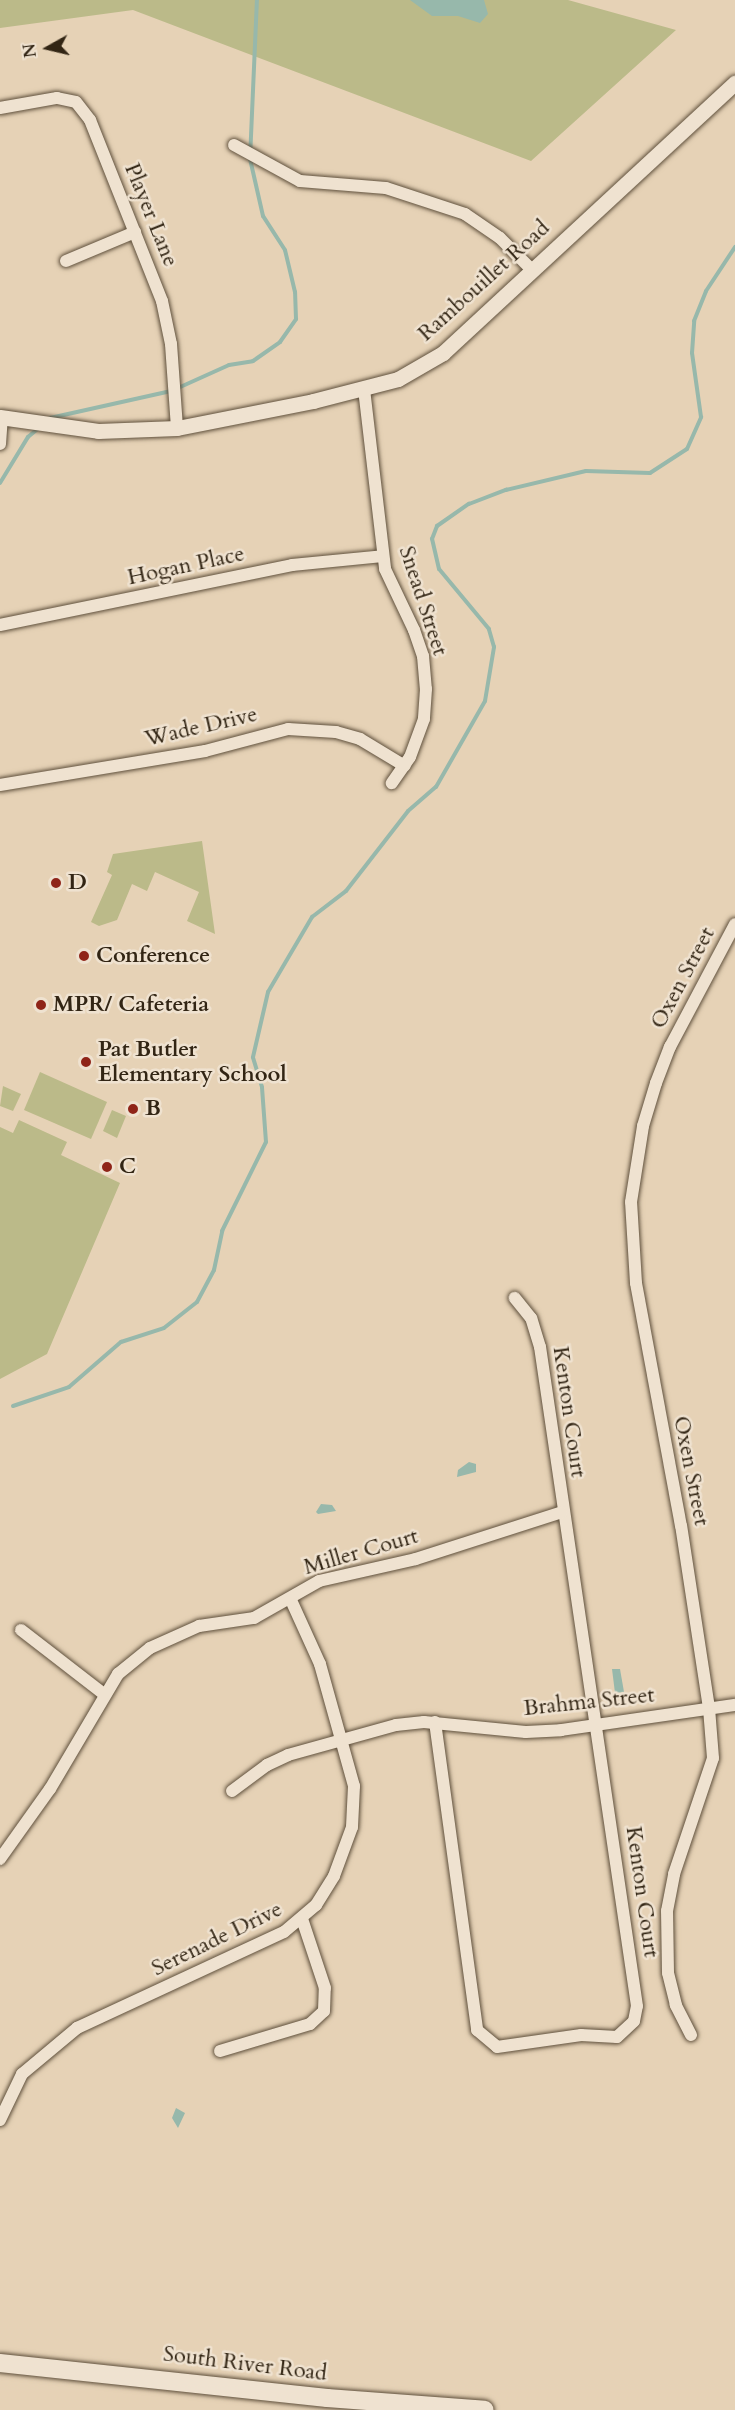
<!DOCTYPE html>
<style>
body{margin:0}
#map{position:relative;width:735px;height:2410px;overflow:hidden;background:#e6d2b6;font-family:Cardo,serif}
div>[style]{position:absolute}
.green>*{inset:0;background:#bbba89}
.water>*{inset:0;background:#97b8ab}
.stream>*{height:4px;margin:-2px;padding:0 2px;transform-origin:2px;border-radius:2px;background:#97b8ab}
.roads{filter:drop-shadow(0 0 2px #5f503c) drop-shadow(0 0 2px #5f503c)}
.minor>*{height:12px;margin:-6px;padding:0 6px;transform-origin:6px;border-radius:6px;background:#efe2d0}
.tertiary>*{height:15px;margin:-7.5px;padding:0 7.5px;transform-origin:7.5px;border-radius:7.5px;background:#efe2d0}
.secondary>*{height:18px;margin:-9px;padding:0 9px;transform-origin:9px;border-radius:9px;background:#efe2d0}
.dots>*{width:16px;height:16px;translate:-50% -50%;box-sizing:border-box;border:3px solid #efe2d0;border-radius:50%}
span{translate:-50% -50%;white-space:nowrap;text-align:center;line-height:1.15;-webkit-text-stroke:5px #efe2d0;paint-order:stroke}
.street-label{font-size:22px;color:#322514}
.poi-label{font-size:22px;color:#322514;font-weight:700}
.left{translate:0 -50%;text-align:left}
.north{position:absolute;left:18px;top:18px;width:60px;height:60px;-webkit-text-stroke:4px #efe2d0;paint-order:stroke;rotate:262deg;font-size:16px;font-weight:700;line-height:24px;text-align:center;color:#322514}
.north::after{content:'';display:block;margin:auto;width:21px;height:27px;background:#322514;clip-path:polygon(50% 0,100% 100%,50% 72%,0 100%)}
</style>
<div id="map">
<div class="green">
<div style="clip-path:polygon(0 0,568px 0,676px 30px,531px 161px,133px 10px,0 28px)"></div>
<div style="clip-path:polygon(202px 841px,215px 934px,187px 921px,199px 892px,155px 872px,147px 891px,132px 884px,117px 920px,99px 926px,91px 922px,112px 875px,107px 872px,113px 854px)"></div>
<div style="clip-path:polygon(40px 1072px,107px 1102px,91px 1139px,24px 1110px)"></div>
<div style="clip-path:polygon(3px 1086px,21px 1094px,13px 1111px,0 1106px)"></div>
<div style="clip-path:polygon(112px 1110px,126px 1116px,117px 1138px,103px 1131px)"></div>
<div style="clip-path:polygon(19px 1120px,67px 1142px,61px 1155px,120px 1183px,47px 1354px,0 1379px,0 1127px,13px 1133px)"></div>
</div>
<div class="water">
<div style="clip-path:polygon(410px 0,484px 0,488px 14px,480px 23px,458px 16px,432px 16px)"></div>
<div style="clip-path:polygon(469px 1462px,476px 1464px,476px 1472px,457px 1477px,458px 1470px)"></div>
<div style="clip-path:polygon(321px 1504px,332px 1505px,336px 1511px,318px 1514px,316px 1512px)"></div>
<div style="clip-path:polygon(612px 1669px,620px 1669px,624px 1692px,615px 1693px)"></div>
<div style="clip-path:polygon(176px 2108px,185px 2113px,178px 2128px,172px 2118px)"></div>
</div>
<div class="stream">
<div style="left:178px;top:388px;width:56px;rotate:-24.3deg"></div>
<div style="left:229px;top:365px;width:24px;rotate:-9deg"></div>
<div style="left:253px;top:361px;width:33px;rotate:-35deg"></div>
<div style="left:280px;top:342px;width:28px;rotate:-55deg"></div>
<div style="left:296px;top:319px;width:27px;rotate:-92deg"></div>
<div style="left:295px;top:292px;width:43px;rotate:-103.4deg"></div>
<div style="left:285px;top:250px;width:40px;rotate:-122.9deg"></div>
<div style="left:263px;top:216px;width:58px;rotate:-102.8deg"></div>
<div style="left:250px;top:159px;width:159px;rotate:-87.5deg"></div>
<div style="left:50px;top:418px;width:124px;rotate:-12.6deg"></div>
<div style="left:0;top:483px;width:54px;rotate:-58.7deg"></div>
<div style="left:28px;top:437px;width:16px;rotate:-40deg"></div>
<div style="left:13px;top:1406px;width:59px;rotate:-18.7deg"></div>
<div style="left:69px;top:1387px;width:69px;rotate:-40.9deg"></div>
<div style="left:121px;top:1342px;width:45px;rotate:-18deg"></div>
<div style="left:164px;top:1328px;width:42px;rotate:-38.2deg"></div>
<div style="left:197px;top:1302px;width:36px;rotate:-62deg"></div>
<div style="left:214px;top:1270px;width:40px;rotate:-78deg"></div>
<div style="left:222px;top:1231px;width:99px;rotate:-63.7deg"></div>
<div style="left:266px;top:1142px;width:55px;rotate:-94.2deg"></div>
<div style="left:262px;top:1087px;width:31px;rotate:-107deg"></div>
<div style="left:253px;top:1057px;width:67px;rotate:-77deg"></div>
<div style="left:268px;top:992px;width:87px;rotate:-59.6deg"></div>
<div style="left:312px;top:917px;width:43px;rotate:-37.4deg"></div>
<div style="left:346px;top:891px;width:101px;rotate:-52.2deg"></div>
<div style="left:408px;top:811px;width:37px;rotate:-41deg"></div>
<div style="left:436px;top:787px;width:99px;rotate:-60.3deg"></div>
<div style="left:485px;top:701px;width:55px;rotate:-80.5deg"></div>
<div style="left:494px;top:647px;width:19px;rotate:-106deg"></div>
<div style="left:489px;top:629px;width:78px;rotate:-129.8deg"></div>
<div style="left:439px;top:569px;width:31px;rotate:-103deg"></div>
<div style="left:432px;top:539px;width:14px;rotate:-69deg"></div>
<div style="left:437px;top:526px;width:39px;rotate:-35deg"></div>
<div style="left:469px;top:504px;width:40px;rotate:-21deg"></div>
<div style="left:506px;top:490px;width:82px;rotate:-13.4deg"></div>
<div style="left:586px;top:471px;width:64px;rotate:1.8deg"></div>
<div style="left:650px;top:473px;width:44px;rotate:-33deg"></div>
<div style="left:687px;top:449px;width:35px;rotate:-66deg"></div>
<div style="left:701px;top:417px;width:65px;rotate:-98deg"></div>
<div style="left:692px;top:353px;width:32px;rotate:-86deg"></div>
<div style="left:694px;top:321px;width:32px;rotate:-68deg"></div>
<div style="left:706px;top:291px;width:53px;rotate:-56.6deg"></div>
</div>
<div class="roads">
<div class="minor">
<div style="left:0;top:108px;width:58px;rotate:-10deg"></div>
<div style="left:57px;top:98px;width:19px;rotate:12deg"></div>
<div style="left:76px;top:102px;width:23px;rotate:52deg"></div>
<div style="left:90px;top:120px;width:195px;rotate:68.3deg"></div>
<div style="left:162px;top:301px;width:44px;rotate:78.2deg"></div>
<div style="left:171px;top:344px;width:84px;rotate:85.9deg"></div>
<div style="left:234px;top:145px;width:75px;rotate:28.6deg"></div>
<div style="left:300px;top:181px;width:86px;rotate:4.7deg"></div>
<div style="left:386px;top:188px;width:83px;rotate:18.2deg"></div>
<div style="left:465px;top:214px;width:42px;rotate:34.4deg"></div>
<div style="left:500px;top:238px;width:45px;rotate:45deg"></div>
<div style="left:66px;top:261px;width:75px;rotate:-22.8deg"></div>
<div style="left:364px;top:389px;width:181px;rotate:83.3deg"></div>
<div style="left:385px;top:569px;width:68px;rotate:64.6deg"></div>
<div style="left:414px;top:630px;width:28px;rotate:71deg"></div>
<div style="left:423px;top:656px;width:33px;rotate:85deg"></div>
<div style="left:426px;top:689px;width:30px;rotate:94deg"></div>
<div style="left:424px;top:719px;width:40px;rotate:110.2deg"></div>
<div style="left:410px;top:757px;width:32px;rotate:125deg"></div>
<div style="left:0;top:444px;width:27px;rotate:-86deg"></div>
<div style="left:0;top:625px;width:298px;rotate:-11.6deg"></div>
<div style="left:292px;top:565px;width:91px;rotate:-5.6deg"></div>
<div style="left:0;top:785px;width:208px;rotate:-9.4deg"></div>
<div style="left:205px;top:751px;width:86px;rotate:-14.8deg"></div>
<div style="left:288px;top:729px;width:48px;rotate:3.6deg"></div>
<div style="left:336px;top:732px;width:25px;rotate:16deg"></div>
<div style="left:360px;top:739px;width:52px;rotate:31deg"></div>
<div style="left:21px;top:1630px;width:106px;rotate:37.7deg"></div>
<div style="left:435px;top:1722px;width:311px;rotate:82.2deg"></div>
<div style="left:477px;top:2030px;width:26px;rotate:40deg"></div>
<div style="left:497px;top:2047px;width:85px;rotate:-8.1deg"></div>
<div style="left:581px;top:2035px;width:36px;rotate:3deg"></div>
<div style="left:617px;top:2037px;width:23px;rotate:-43deg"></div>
<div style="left:634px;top:2021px;width:15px;rotate:-79deg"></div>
<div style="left:637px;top:2006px;width:666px;rotate:-98.37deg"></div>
<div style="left:540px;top:1347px;width:30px;rotate:-107deg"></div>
<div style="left:531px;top:1318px;width:26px;rotate:-129deg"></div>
<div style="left:232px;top:1791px;width:44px;rotate:-36.6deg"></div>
<div style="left:267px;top:1765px;width:23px;rotate:-25deg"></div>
<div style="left:288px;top:1755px;width:112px;rotate:-15.5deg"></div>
<div style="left:396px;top:1725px;width:28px;rotate:-6deg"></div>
<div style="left:424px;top:1722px;width:102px;rotate:5.6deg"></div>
<div style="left:526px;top:1732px;width:35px;rotate:-3deg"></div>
<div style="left:561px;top:1730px;width:176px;rotate:-8.2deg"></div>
<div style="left:0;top:1859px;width:86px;rotate:-54.5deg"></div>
<div style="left:50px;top:1789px;width:134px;rotate:-59.4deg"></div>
<div style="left:118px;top:1674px;width:41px;rotate:-39.1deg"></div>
<div style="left:150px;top:1648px;width:54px;rotate:-24.2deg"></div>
<div style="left:199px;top:1626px;width:56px;rotate:-8.3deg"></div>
<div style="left:254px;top:1618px;width:75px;rotate:-29.6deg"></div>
<div style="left:319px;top:1581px;width:99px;rotate:-12.8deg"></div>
<div style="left:416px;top:1559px;width:153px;rotate:-17.8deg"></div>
<div style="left:691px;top:2035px;width:34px;rotate:-117deg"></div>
<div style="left:676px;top:2005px;width:33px;rotate:-104deg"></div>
<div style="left:668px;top:1973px;width:62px;rotate:-90.9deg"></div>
<div style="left:667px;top:1911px;width:38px;rotate:-79deg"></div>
<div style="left:674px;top:1874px;width:122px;rotate:-71.4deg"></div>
<div style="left:713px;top:1758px;width:50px;rotate:-94.6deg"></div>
<div style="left:709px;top:1708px;width:184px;rotate:-98.7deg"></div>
<div style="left:681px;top:1526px;width:247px;rotate:-100.5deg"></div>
<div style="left:636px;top:1283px;width:81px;rotate:-93.5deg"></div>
<div style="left:631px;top:1202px;width:77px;rotate:-81deg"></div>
<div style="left:643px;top:1126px;width:45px;rotate:-73.2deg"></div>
<div style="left:656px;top:1083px;width:39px;rotate:-69deg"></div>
<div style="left:670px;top:1047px;width:139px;rotate:-62.1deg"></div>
<div style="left:220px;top:2051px;width:94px;rotate:-16.7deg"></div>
<div style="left:310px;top:2024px;width:19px;rotate:-43deg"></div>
<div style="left:324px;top:2011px;width:23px;rotate:-88deg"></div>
<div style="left:325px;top:1988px;width:73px;rotate:-108.4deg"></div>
<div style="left:0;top:2120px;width:51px;rotate:-64.4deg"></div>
<div style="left:22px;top:2074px;width:72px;rotate:-39.9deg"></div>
<div style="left:77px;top:2028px;width:228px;rotate:-24.9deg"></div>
<div style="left:284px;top:1932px;width:42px;rotate:-40.2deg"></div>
<div style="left:316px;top:1905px;width:34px;rotate:-58deg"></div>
<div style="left:334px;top:1876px;width:52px;rotate:-69.8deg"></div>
<div style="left:352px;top:1827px;width:41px;rotate:-87.2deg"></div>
<div style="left:354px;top:1786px;width:127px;rotate:-105.6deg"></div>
<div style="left:320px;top:1664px;width:72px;rotate:-114.4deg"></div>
</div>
<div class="tertiary">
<div style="left:0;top:417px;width:99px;rotate:8.1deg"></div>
<div style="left:98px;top:431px;width:79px;rotate:-2.2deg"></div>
<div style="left:177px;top:428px;width:139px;rotate:-11.2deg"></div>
<div style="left:313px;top:401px;width:88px;rotate:-14.5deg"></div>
<div style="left:398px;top:379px;width:52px;rotate:-30deg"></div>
<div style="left:443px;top:353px;width:398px;rotate:-42.8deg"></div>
</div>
<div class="secondary">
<div style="left:0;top:2363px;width:329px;rotate:6.1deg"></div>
<div style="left:327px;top:2398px;width:158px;rotate:4.3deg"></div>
</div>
</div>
<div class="dots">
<div style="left:56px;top:883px;background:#8f2418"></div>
<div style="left:84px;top:956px;background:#8f2418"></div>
<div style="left:41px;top:1005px;background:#8f2418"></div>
<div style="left:86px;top:1062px;background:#8f2418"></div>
<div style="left:133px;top:1109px;background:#8f2418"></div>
<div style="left:107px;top:1167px;background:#8f2418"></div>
</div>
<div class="street-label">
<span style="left:151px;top:215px;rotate:68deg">Player Lane</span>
<span style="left:484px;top:281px;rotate:-42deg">Rambouillet Road</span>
<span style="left:186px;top:566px;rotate:-12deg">Hogan Place</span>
<span style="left:423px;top:601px;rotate:72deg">Snead Street</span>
<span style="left:201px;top:727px;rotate:-13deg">Wade Drive</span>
<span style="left:683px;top:978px;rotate:-62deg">Oxen Street</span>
<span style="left:569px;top:1412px;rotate:82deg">Kenton Court</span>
<span style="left:691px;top:1471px;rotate:79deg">Oxen Street</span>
<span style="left:361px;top:1552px;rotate:-16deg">Miller Court</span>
<span style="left:589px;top:1702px;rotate:-6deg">Brahma Street</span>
<span style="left:642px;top:1892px;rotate:82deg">Kenton Court</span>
<span style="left:217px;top:1939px;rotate:-26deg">Serenade Drive</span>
<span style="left:245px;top:2364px;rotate:7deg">South River Road</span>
</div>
<div class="poi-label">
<span class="left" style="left:68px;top:883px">D</span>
<span class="left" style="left:96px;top:956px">Conference</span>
<span class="left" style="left:53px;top:1005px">MPR/ Cafeteria</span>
<span class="left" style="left:98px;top:1062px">Pat Butler<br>Elementary School</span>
<span class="left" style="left:145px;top:1109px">B</span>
<span class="left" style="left:119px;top:1167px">C</span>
</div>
<div class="north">N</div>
</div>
